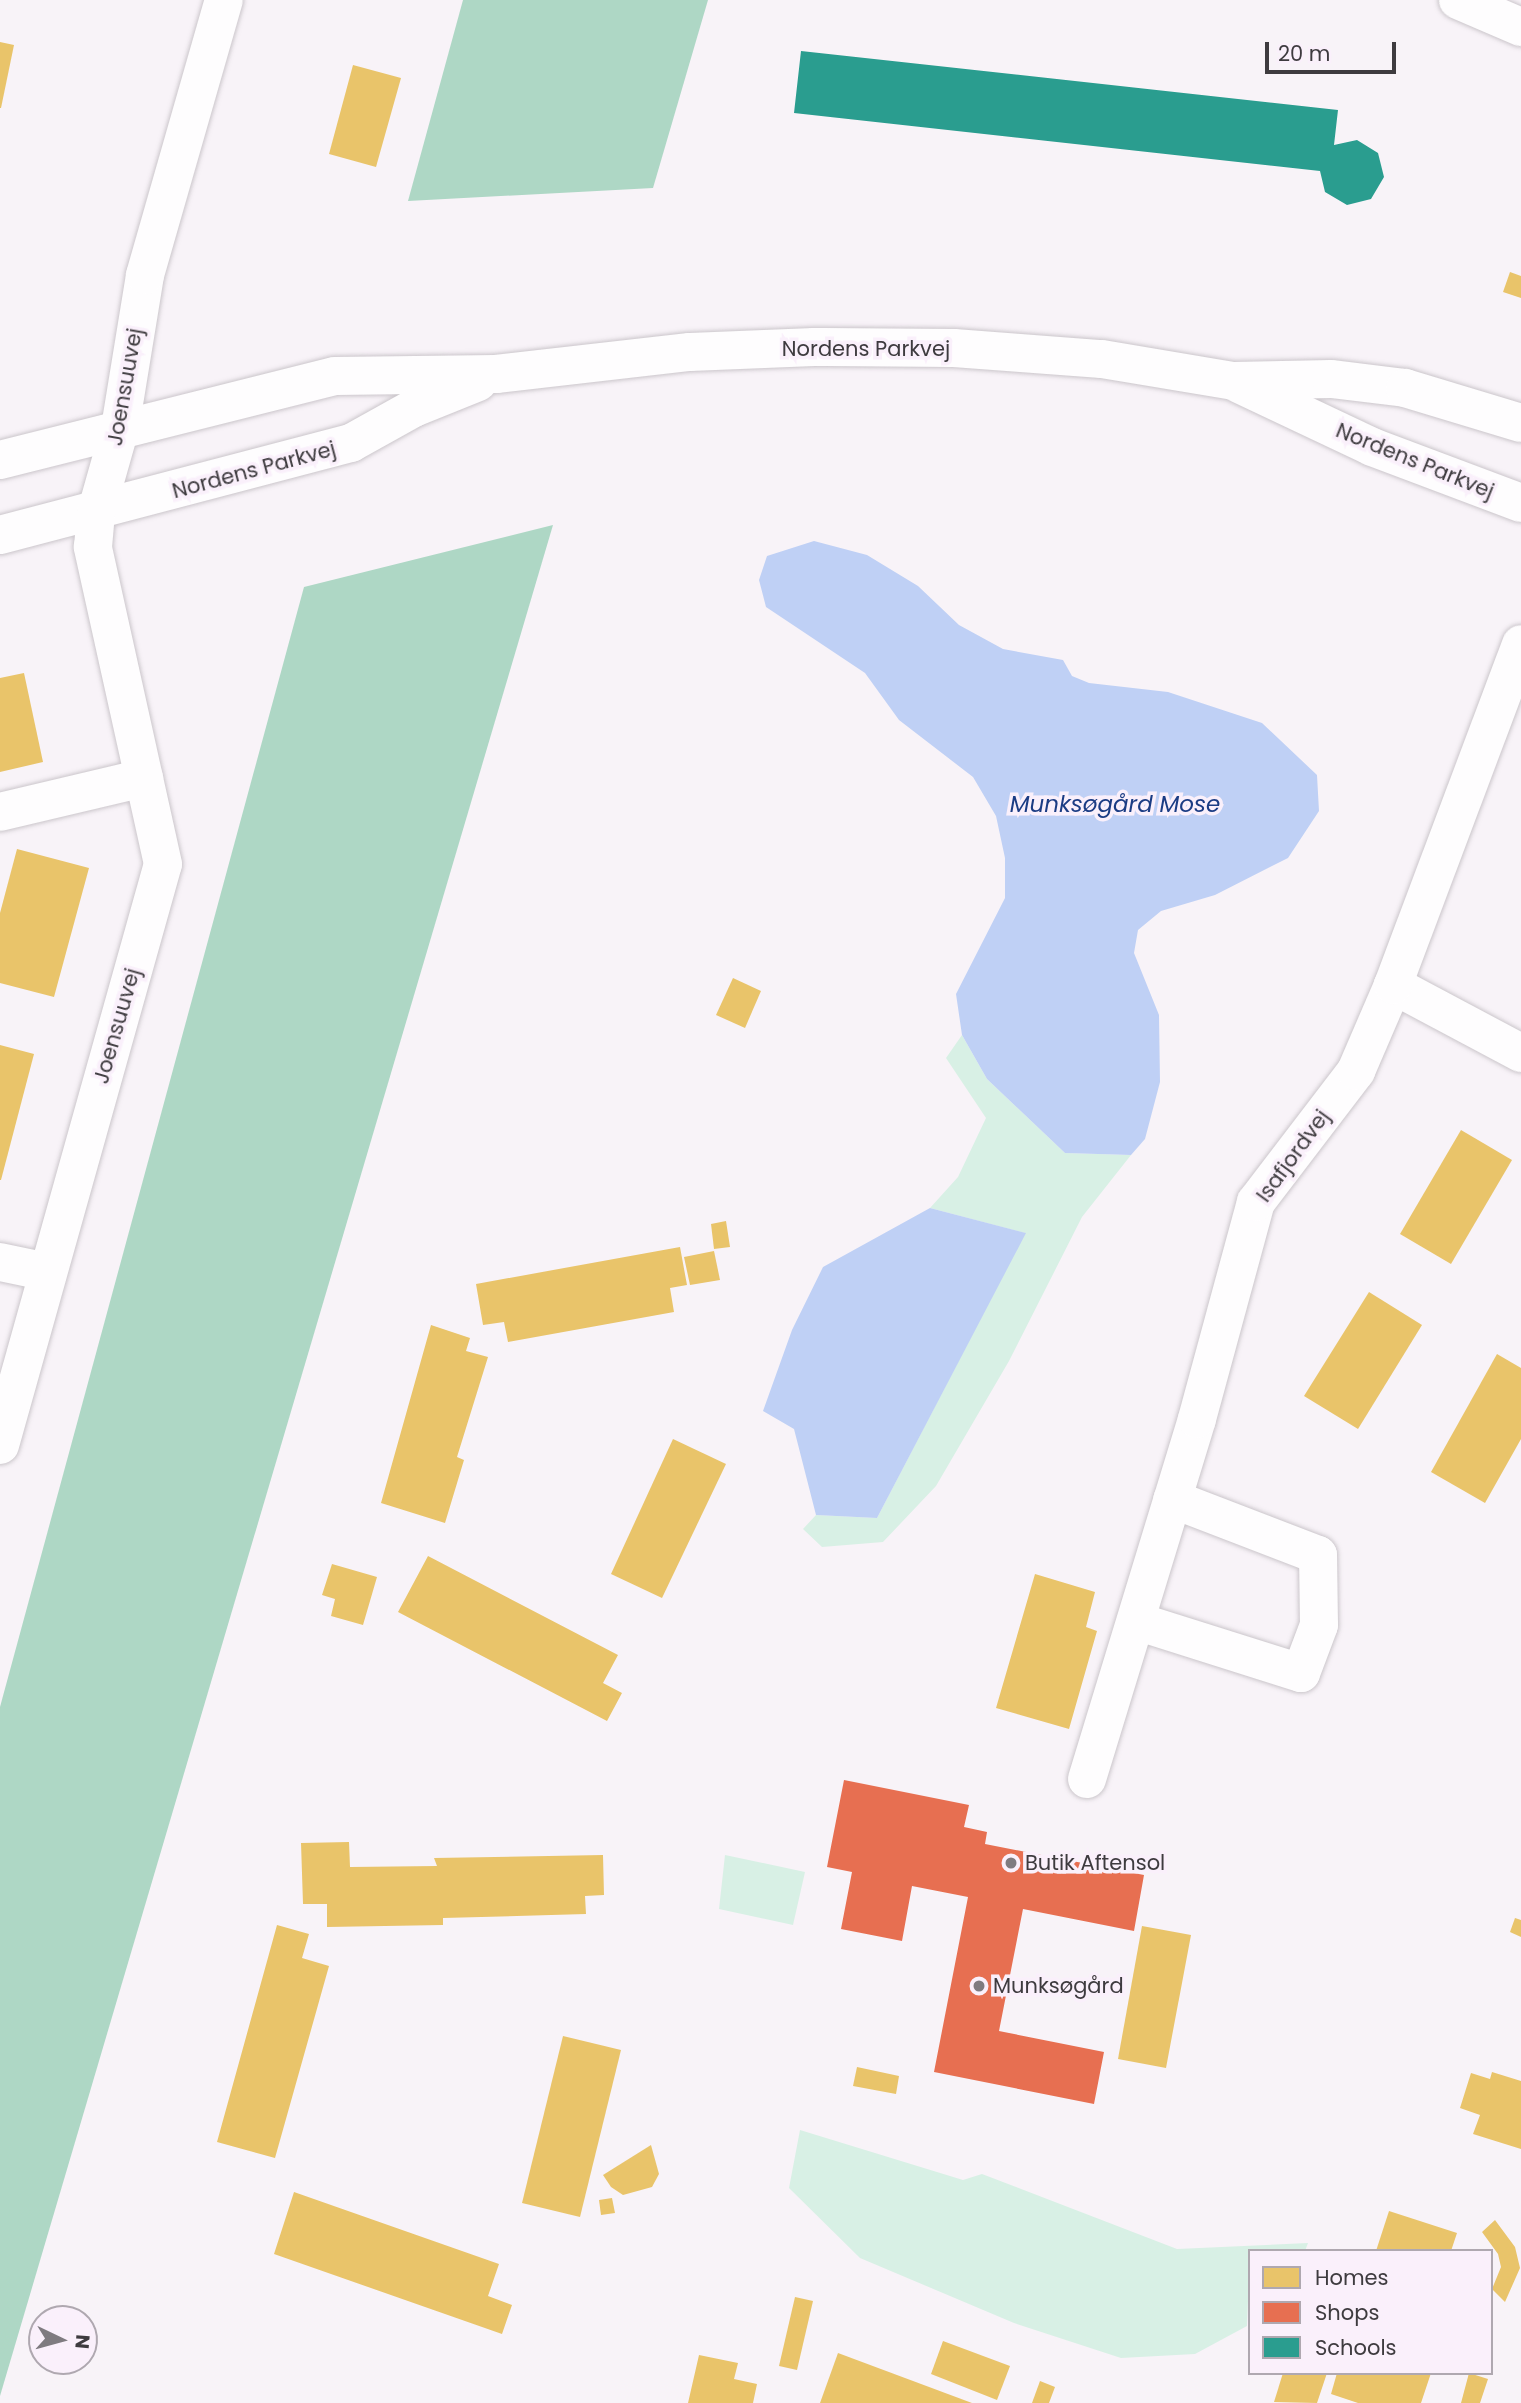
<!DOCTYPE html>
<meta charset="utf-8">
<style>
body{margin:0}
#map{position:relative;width:1521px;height:2403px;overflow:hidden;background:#f8f3f8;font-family:Poppins,sans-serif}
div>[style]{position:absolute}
.green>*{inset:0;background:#d8f0e5}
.forest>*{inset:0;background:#aed7c5}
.water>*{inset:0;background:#bfd0f5}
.homes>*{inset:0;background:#e9c46a}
.shops>*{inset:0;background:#e76f51}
.schools>*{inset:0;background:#2a9d8f}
.roads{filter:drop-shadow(0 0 2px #cbc6cb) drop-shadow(0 0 2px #cbc6cb)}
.minor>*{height:38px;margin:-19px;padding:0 19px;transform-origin:19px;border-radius:19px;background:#fefdfe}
.dots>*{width:19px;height:19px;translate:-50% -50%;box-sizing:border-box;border:4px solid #faf0fb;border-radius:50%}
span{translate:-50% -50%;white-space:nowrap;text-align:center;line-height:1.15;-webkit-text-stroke:7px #faf0fb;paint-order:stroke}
.street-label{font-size:21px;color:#3e3b3f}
.poi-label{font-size:21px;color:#3e3b3f}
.left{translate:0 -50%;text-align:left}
.water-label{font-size:23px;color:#1b3c84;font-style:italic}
.legend{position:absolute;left:1248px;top:2249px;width:245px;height:126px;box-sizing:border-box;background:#faf0fb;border:2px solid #afa8b0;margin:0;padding:9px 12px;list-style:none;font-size:21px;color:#3e3b3f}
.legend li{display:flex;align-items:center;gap:14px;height:35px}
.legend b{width:35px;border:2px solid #afa8b0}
.north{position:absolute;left:28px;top:2305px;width:70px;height:70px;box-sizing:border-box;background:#faf0fb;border:2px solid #afa8b0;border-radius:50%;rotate:95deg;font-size:19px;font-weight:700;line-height:28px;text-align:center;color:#3e3b3f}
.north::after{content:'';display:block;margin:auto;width:24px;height:32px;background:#7f7b80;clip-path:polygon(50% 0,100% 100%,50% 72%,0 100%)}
.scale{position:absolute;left:1265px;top:42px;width:131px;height:32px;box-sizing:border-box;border:4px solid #3e3b3f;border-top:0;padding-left:9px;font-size:21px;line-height:24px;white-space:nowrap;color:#3e3b3f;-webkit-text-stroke:5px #faf0fb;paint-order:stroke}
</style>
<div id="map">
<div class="green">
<div style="clip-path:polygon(962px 1035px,987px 1079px,1065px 1153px,1131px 1155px,1082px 1217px,1009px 1361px,936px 1486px,883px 1542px,822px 1547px,803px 1529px,816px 1515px,877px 1518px,1025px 1233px,930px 1208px,958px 1177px,986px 1118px,946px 1058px)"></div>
<div style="clip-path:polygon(725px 1855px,805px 1872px,793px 1925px,719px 1909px)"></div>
<div style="clip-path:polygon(800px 2130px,963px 2180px,982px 2174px,1177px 2249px,1308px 2243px,1305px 2251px,1250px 2251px,1247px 2326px,1195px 2354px,1121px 2358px,1014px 2323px,860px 2258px,789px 2188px)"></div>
</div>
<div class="forest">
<div style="clip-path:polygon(463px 0,708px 0,653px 188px,408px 201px)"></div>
<div style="clip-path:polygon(553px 525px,0 2396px,0 1707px,304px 587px)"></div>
</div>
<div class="water">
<div style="clip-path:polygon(814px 541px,867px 555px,918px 586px,959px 625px,1003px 649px,1063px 660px,1072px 676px,1089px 683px,1168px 692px,1262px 723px,1317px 775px,1319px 811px,1288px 858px,1215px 895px,1161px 911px,1138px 930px,1134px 953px,1159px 1015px,1160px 1082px,1145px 1139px,1131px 1155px,1065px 1153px,987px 1079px,962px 1035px,956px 994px,1005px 898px,1005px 858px,996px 816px,973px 777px,899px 720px,865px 673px,766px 607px,759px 580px,767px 556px)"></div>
<div style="clip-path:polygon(930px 1208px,1026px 1233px,877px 1518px,816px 1515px,794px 1429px,763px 1411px,792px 1330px,823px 1267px)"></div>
</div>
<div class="homes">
<div style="clip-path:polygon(0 42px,14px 45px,1px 108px,0 108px)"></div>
<div style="clip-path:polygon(353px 65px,401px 78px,376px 167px,329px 154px)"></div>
<div style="clip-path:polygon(1510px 272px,1521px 276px,1521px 298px,1503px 292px)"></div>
<div style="clip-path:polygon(24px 673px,43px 762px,0 772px,0 678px)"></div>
<div style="clip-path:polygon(17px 849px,89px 868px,54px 997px,0 983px,0 913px)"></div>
<div style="clip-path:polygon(733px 978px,761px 991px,745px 1028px,716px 1015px)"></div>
<div style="clip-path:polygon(0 1045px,34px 1054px,1px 1180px,0 1180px)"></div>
<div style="clip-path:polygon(1461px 1130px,1512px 1160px,1451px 1264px,1400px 1234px)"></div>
<div style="clip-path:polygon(726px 1221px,730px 1247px,714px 1249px,711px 1224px)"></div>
<div style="clip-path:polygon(680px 1247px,687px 1285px,670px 1288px,674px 1312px,508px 1342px,504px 1322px,483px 1325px,476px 1284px)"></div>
<div style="clip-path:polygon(714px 1251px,720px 1280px,690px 1285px,684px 1257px)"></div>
<div style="clip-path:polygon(1369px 1292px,1422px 1325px,1358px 1429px,1304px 1396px)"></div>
<div style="clip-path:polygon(431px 1325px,470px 1338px,466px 1351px,488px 1357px,457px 1457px,464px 1460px,445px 1523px,381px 1503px)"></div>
<div style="clip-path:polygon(1497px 1354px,1521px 1368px,1521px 1439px,1485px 1503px,1431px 1472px)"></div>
<div style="clip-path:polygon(673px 1439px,726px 1464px,662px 1598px,611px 1574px)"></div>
<div style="clip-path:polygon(428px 1556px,618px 1655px,603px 1683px,622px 1693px,607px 1721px,398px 1612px)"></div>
<div style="clip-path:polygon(332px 1564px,377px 1577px,363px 1625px,331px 1616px,335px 1599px,322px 1595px)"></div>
<div style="clip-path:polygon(1035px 1574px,1095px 1592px,1086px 1627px,1097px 1631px,1069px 1729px,996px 1708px)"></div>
<div style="clip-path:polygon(349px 1842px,350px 1867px,437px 1866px,434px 1858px,603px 1855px,604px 1895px,585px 1896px,586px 1914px,443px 1918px,443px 1925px,327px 1927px,327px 1904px,303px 1904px,301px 1843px)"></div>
<div style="clip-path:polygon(1515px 1918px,1521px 1920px,1521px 1937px,1510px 1932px)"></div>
<div style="clip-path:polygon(277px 1925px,309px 1934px,302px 1958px,329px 1966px,275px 2158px,217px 2142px)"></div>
<div style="clip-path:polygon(1142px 1926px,1191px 1935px,1166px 2068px,1118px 2059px)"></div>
<div style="clip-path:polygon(563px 2036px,621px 2050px,580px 2217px,522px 2203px)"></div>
<div style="clip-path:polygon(857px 2067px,899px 2076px,896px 2094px,853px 2086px)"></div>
<div style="clip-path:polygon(1492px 2072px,1521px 2081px,1521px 2149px,1473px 2134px,1480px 2115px,1460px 2108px,1471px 2073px,1490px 2079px)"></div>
<div style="clip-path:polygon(651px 2145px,659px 2174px,652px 2187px,623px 2195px,611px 2187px,603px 2175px)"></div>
<div style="clip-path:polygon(294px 2192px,499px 2264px,488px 2296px,512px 2305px,502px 2334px,274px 2254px)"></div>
<div style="clip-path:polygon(612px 2198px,615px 2213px,601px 2215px,599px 2200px)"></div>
<div style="clip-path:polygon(1389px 2211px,1457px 2233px,1451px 2251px,1376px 2251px)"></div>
<div style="clip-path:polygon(1495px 2220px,1515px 2247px,1520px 2268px,1505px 2302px,1492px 2289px,1501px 2267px,1498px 2254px,1482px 2232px)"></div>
<div style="clip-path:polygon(795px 2297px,813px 2301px,797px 2370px,779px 2366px)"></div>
<div style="clip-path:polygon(943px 2341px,1010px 2366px,997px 2400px,931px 2374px)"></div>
<div style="clip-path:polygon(838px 2353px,972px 2403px,820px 2403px)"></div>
<div style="clip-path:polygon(699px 2355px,738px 2363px,734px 2379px,757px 2384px,753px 2403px,688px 2403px)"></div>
<div style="clip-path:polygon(1283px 2373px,1327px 2373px,1317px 2403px,1274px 2402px)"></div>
<div style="clip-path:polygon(1337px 2373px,1431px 2373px,1421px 2403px,1358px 2403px,1331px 2394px)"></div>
<div style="clip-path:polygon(1469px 2373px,1488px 2379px,1480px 2403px,1461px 2403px)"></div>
<div style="clip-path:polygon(1040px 2381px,1055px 2387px,1049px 2403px,1032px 2403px)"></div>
</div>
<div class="shops">
<div style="clip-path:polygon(844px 1780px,969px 1805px,964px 1827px,987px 1832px,985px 1844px,1144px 1875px,1134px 1931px,1023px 1909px,999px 2031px,1104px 2052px,1094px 2104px,934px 2072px,968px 1897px,912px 1886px,902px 1941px,841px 1929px,852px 1872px,827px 1867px)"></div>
</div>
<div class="schools">
<div style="clip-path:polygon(801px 51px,1338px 110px,1334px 145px,1357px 140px,1378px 153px,1384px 177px,1371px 199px,1347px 205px,1325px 192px,1320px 171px,794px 113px)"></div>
</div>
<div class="roads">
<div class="minor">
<div style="left:1458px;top:0;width:69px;rotate:23.2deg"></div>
<div style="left:1239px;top:384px;width:147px;rotate:25.3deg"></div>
<div style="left:1372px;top:447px;width:159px;rotate:20.6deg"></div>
<div style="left:0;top:460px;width:345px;rotate:-14.1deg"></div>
<div style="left:335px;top:376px;width:161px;rotate:-0.7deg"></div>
<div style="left:496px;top:374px;width:195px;rotate:-6.5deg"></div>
<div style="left:690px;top:352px;width:124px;rotate:-2.3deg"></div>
<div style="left:814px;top:347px;width:140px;rotate:0.4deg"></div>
<div style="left:954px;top:348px;width:148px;rotate:4.3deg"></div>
<div style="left:1102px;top:359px;width:134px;rotate:9.5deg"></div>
<div style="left:1234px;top:381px;width:97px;rotate:-1.2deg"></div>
<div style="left:1331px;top:379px;width:75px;rotate:6.9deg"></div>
<div style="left:1405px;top:388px;width:121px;rotate:16.8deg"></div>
<div style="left:0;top:535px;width:363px;rotate:-14.7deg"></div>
<div style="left:351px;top:443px;width:72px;rotate:-29.1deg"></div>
<div style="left:414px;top:408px;width:69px;rotate:-22.1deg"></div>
<div style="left:0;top:812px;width:148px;rotate:-13.3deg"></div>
<div style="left:1393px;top:985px;width:145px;rotate:28deg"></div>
<div style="left:0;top:1262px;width:49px;rotate:11.8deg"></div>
<div style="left:0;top:1445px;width:603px;rotate:-74.33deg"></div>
<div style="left:163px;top:864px;width:325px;rotate:-102.5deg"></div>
<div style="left:93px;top:547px;width:34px;rotate:-85deg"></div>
<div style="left:96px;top:513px;width:88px;rotate:-74.2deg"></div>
<div style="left:120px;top:428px;width:155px;rotate:-80.7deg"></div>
<div style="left:145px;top:275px;width:286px;rotate:-74deg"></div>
<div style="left:1136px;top:1621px;width:173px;rotate:17.5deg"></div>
<div style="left:1301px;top:1673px;width:51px;rotate:-69.4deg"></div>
<div style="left:1319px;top:1625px;width:70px;rotate:-90.8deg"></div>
<div style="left:1318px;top:1555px;width:156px;rotate:-159deg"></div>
<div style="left:1087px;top:1779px;width:376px;rotate:-73deg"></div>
<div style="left:1197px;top:1419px;width:225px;rotate:-74.8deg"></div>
<div style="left:1256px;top:1202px;width:165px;rotate:-52.6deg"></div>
<div style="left:1356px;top:1071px;width:94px;rotate:-66.7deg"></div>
<div style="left:1393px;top:985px;width:364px;rotate:-69.4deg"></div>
</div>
</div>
<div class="dots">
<div style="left:1011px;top:1863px;background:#7f7b80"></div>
<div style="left:979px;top:1986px;background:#7f7b80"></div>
</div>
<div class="street-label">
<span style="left:866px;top:349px">Nordens Parkvej</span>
<span style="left:125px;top:387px;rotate:-80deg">Joensuuvej</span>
<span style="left:1415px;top:461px;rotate:22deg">Nordens Parkvej</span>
<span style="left:254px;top:470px;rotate:-15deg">Nordens Parkvej</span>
<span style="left:117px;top:1026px;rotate:-74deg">Joensuuvej</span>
<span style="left:1293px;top:1156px;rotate:-54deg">Isafjordvej</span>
</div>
<div class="poi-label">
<span class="left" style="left:1025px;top:1863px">Butik Aftensol</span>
<span class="left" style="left:993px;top:1986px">Munksøgård</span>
</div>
<div class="water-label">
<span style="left:1115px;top:804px">Munksøgård Mose</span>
</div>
<ul class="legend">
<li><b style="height:19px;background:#e9c46a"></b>Homes</li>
<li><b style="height:19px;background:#e76f51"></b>Shops</li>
<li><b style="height:19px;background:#2a9d8f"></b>Schools</li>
</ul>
<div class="north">N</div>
<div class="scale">20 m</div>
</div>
